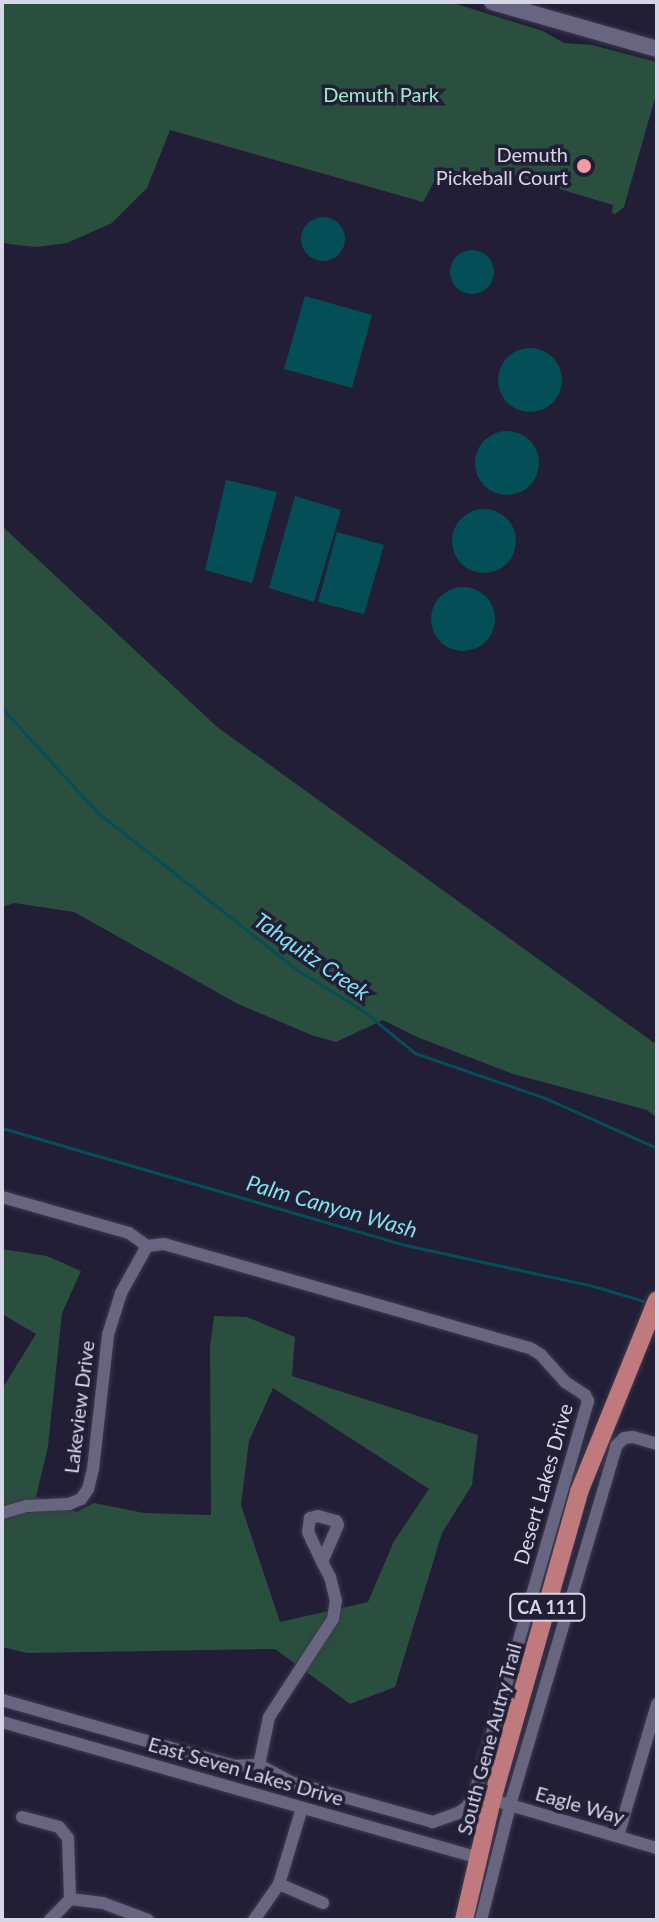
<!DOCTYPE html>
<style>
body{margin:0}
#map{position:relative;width:659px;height:1922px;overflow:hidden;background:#221e36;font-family:Lato,sans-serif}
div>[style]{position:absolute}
.green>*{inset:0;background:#2a4f3e}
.water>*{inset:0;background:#044f57}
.round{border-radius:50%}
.stream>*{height:3px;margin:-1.5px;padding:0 1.5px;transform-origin:1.5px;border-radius:1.5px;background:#044f57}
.roads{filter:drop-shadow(0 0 2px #3d394d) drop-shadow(0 0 2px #3d394d)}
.street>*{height:12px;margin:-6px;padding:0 6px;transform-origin:6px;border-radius:6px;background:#686581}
.secondary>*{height:16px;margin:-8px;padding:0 8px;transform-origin:8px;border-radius:8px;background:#686581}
.primary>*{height:18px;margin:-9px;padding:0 9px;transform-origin:9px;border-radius:9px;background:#c0797c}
.dots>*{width:22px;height:22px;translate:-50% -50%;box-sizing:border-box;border:4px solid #221e36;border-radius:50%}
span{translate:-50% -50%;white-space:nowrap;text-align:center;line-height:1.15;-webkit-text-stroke:7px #221e36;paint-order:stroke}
.shield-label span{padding:2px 6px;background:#221e36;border:2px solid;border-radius:6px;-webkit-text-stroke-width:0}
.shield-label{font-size:18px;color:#d7d6e6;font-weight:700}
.park-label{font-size:20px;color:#9dedc6}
.poi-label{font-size:20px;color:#d7d6e6}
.right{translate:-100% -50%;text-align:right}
.street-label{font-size:20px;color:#d7d6e6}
.water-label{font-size:22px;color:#7ee2ef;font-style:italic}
.frame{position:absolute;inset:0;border:4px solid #d7d6e6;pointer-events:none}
</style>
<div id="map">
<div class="green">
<div style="clip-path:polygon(2px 2px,450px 2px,543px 31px,564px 43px,592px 45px,657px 62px,657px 91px,624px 207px,615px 214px,612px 213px,613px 205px,513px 175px,508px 186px,442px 167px,423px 202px,170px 130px,147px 188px,112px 223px,67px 243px,36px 247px,9px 244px,2px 242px)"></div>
<div style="clip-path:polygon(2px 526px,216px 726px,657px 1045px,657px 1118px,647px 1110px,513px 1074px,417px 1037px,383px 1020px,336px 1042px,314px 1036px,238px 1004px,74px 912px,14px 903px,2px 907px)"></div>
<div style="clip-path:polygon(evenodd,2px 1249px,47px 1256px,81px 1271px,62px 1313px,48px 1446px,36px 1497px,77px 1512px,94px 1503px,144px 1513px,211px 1515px,210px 1347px,214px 1316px,247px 1317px,295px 1337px,292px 1376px,478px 1435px,472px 1485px,442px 1533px,395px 1687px,350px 1704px,275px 1649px,27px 1653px,2px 1647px,2px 1389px,36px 1334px,2px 1314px,2px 1249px,273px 1388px,429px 1489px,394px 1541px,368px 1602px,280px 1622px,241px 1505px,249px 1441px,273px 1388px)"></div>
</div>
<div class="water">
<div class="round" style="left:301px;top:217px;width:44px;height:44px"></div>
<div class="round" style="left:450px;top:250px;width:44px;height:44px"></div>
<div style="clip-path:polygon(305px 296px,372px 315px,352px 388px,284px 369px)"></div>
<div class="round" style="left:498px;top:348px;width:64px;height:64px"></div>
<div class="round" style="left:475px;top:431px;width:64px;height:64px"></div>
<div style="clip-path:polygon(226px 480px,277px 492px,252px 583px,205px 570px)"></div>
<div style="clip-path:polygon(295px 496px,341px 510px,314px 602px,269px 588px)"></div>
<div class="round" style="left:452px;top:509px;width:64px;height:64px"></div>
<div style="clip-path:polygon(337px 532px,384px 545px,364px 614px,318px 602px)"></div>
<div class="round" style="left:431px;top:587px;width:64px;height:64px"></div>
</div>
<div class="stream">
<div style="left:2px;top:708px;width:142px;rotate:47.6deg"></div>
<div style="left:98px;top:813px;width:256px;rotate:38.2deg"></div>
<div style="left:299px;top:971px;width:74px;rotate:31.8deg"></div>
<div style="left:362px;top:1010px;width:68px;rotate:39.1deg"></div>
<div style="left:415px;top:1053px;width:138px;rotate:19.1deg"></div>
<div style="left:545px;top:1098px;width:123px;rotate:24.1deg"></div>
<div style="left:2px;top:1128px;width:420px;rotate:16.2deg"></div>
<div style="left:405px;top:1245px;width:192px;rotate:12.3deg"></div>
<div style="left:593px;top:1286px;width:56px;rotate:16.5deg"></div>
</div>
<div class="roads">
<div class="street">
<div style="left:2px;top:1197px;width:132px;rotate:15.8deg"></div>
<div style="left:129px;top:1233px;width:22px;rotate:36deg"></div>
<div style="left:147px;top:1246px;width:17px;rotate:-7deg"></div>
<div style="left:164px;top:1244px;width:380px;rotate:15.9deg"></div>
<div style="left:530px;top:1348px;width:13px;rotate:32deg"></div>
<div style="left:541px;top:1355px;width:36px;rotate:48deg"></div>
<div style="left:565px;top:1382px;width:24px;rotate:33deg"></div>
<div style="left:585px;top:1395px;width:7px;rotate:63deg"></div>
<div style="left:588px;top:1401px;width:408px;rotate:106.1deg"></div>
<div style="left:475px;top:1793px;width:16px;rotate:120deg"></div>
<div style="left:467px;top:1807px;width:11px;rotate:146deg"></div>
<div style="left:458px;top:1813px;width:27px;rotate:160deg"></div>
<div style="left:433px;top:1822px;width:148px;rotate:-164.3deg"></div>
<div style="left:291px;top:1782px;width:36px;rotate:-152deg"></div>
<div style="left:259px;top:1765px;width:24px;rotate:178deg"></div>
<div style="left:235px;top:1766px;width:242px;rotate:-164.2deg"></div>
<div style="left:2px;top:1513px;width:26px;rotate:-16deg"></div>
<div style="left:27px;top:1506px;width:42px;rotate:-2.7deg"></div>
<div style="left:69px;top:1504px;width:13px;rotate:-23deg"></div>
<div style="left:81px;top:1499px;width:12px;rotate:-55deg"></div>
<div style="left:88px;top:1489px;width:21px;rotate:-76deg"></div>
<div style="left:93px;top:1469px;width:135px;rotate:-83.6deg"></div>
<div style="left:108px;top:1335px;width:44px;rotate:-72.8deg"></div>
<div style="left:121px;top:1293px;width:54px;rotate:-61deg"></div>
<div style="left:2px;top:1722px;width:497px;rotate:15.9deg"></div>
<div style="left:259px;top:1765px;width:49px;rotate:-78.2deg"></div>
<div style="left:269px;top:1717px;width:117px;rotate:-56.9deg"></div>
<div style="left:333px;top:1619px;width:18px;rotate:-81deg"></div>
<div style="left:336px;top:1601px;width:25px;rotate:-104deg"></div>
<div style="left:330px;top:1577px;width:17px;rotate:-118deg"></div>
<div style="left:322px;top:1562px;width:21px;rotate:-115deg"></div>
<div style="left:313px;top:1543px;width:12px;rotate:-114deg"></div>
<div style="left:308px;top:1532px;width:14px;rotate:-82deg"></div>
<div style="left:310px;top:1518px;width:8px;rotate:-14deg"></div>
<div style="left:318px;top:1516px;width:19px;rotate:16deg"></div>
<div style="left:336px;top:1521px;width:4px;rotate:63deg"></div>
<div style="left:338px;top:1525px;width:40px;rotate:113.4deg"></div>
<div style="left:503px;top:1803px;width:160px;rotate:16.3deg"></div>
<div style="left:22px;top:1817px;width:38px;rotate:15deg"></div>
<div style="left:59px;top:1827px;width:14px;rotate:51deg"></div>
<div style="left:68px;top:1838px;width:61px;rotate:88.1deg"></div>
<div style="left:618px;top:1836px;width:138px;rotate:-73.5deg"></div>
<div style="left:279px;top:1884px;width:48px;rotate:23.4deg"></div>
<div style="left:50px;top:1920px;width:29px;rotate:-46deg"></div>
<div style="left:70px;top:1899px;width:33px;rotate:7deg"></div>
<div style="left:103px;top:1903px;width:48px;rotate:20.7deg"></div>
<div style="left:254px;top:1920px;width:44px;rotate:-55.2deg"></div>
<div style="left:279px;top:1884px;width:79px;rotate:-73.2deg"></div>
<div style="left:481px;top:1920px;width:119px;rotate:-75.8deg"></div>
<div style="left:510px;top:1805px;width:374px;rotate:-73.5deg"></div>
<div style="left:616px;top:1446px;width:11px;rotate:-45deg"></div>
<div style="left:624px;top:1438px;width:9px;rotate:-6deg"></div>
<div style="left:633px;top:1437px;width:25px;rotate:16deg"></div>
</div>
<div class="secondary">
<div style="left:492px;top:2px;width:172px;rotate:15.9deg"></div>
</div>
<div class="primary">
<div style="left:464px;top:1920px;width:123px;rotate:-76.9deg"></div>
<div style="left:492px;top:1800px;width:320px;rotate:-74.2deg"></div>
<div style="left:579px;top:1492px;width:207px;rotate:-67.9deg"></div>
</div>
</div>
<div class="dots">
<div style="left:584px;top:166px;background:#f49aa4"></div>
</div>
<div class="shield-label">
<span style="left:547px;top:1607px">CA 111</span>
</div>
<div class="park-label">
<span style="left:381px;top:94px">Demuth Park</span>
</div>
<div class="poi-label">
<span class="right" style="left:568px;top:166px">Demuth<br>Pickeball Court</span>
</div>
<div class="street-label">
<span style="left:79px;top:1407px;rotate:-83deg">Lakeview Drive</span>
<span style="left:543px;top:1484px;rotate:-74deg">Desert Lakes Drive</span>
<span style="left:489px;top:1739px;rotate:-75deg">South Gene Autry Trail</span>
<span style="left:246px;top:1771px;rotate:16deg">East Seven Lakes Drive</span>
<span style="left:580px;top:1805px;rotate:16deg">Eagle Way</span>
</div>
<div class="water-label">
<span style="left:312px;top:956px;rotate:35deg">Tahquitz Creek</span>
<span style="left:332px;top:1206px;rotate:16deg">Palm Canyon Wash</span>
</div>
<div class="frame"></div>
</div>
